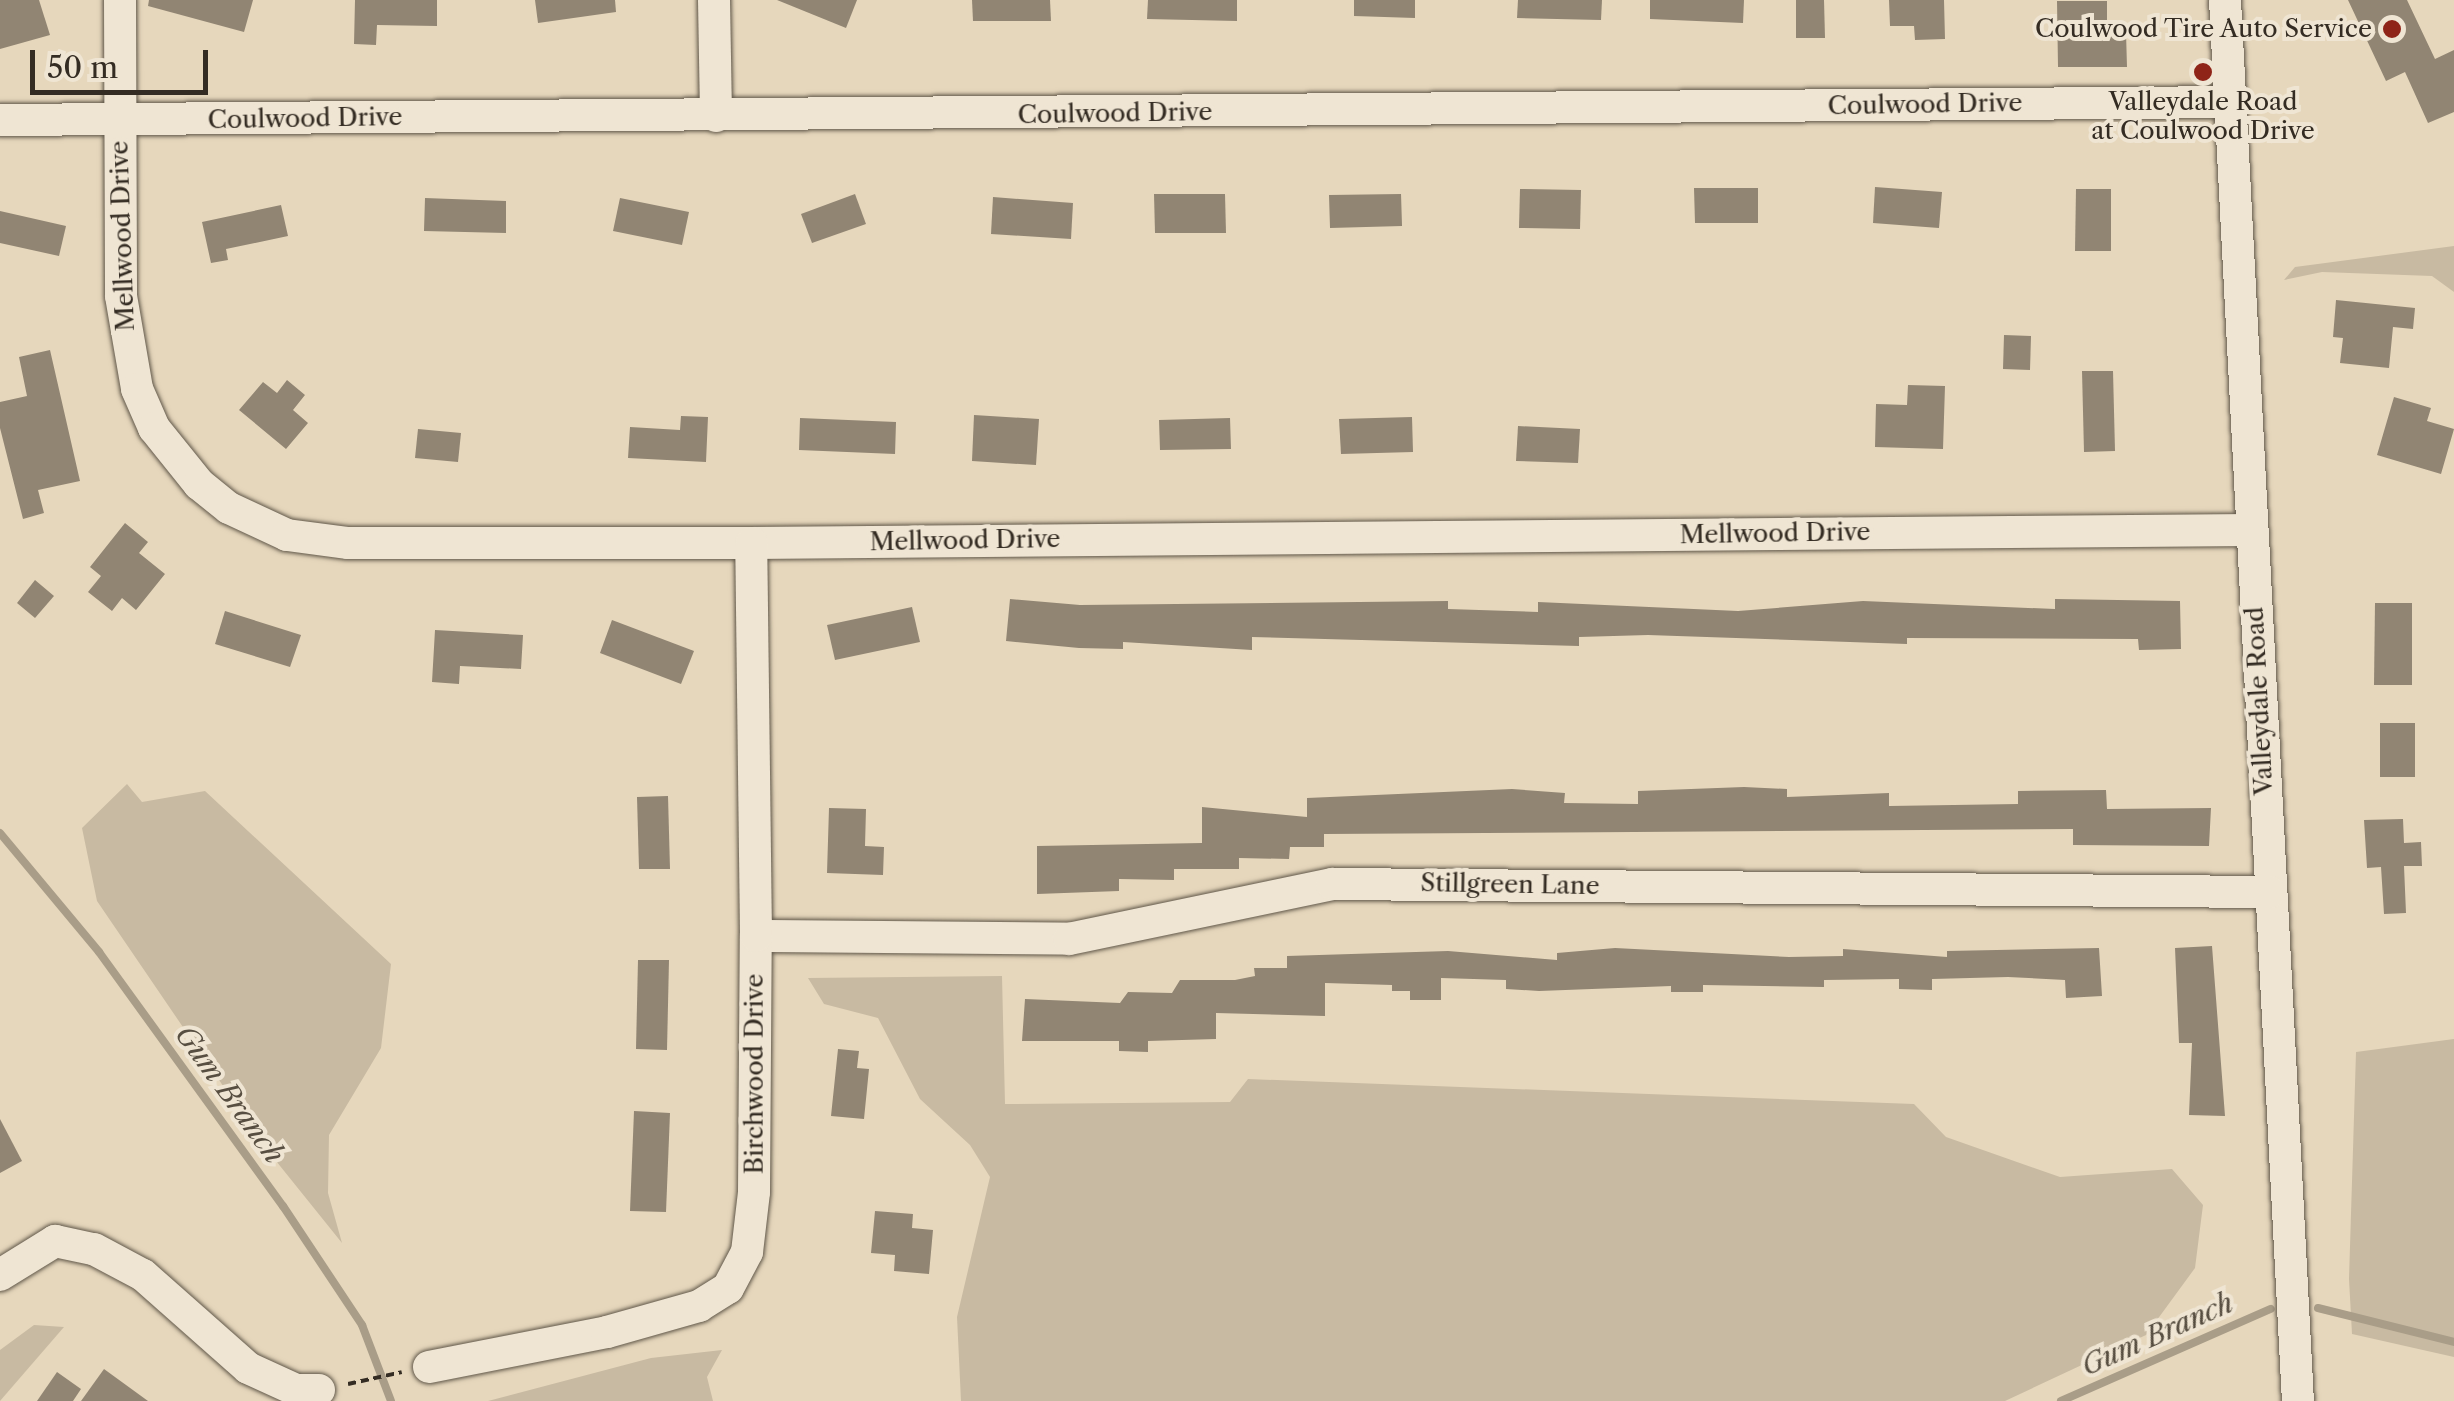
<!DOCTYPE html>
<style>
body{margin:0}
#map{position:relative;width:2454px;height:1401px;overflow:hidden;background:#e6d7bc;font-family:"Libre Caslon Text",serif}
div>[style]{position:absolute}
.green>*{inset:0;background:#c8baa2}
.stream>*{height:8px;margin:-4px;padding:0 4px;transform-origin:4px;border-radius:4px;background:#a99d88}
.building>*{inset:0;background:#918573}
.path>*{height:4px;margin-top:-2px;transform-origin:0;background:repeating-linear-gradient(90deg,#342c23 0 8px,transparent 0 13px)}
.roads{filter:drop-shadow(0 0 2px #605749) drop-shadow(0 0 2px #605749)}
.minor>*{height:32px;margin:-16px;padding:0 16px;transform-origin:16px;border-radius:16px;background:#efe5d3}
.dots>*{width:28px;height:28px;translate:-50% -50%;box-sizing:border-box;border:5px solid #efe5d3;border-radius:50%}
span{translate:-50% -50%;white-space:nowrap;text-align:center;line-height:1.15;-webkit-text-stroke:8px #efe5d3;paint-order:stroke}
.poi-label{font-size:25px;color:#342c23}
.right{translate:-100% -50%;text-align:right}
.street-label{font-size:25px;color:#342c23}
.water-label{font-size:28px;color:#574e41;font-style:italic}
.scale{position:absolute;left:30px;top:50px;width:178px;height:45px;box-sizing:border-box;border:5px solid #342c23;border-top:0;padding-left:12px;font-size:30px;line-height:35px;white-space:nowrap;color:#342c23;-webkit-text-stroke:8px #efe5d3;paint-order:stroke}
</style>
<div id="map">
<div class="green">
<div style="clip-path:polygon(2454px 246px,2454px 292px,2432px 276px,2322px 272px,2284px 280px,2295px 267px)"></div>
<div style="clip-path:polygon(127px 784px,142px 802px,205px 791px,391px 964px,381px 1048px,329px 1135px,328px 1193px,342px 1243px,264px 1146px,97px 901px,82px 828px)"></div>
<div style="clip-path:polygon(1002px 976px,1005px 1104px,1230px 1102px,1248px 1079px,1914px 1104px,1946px 1137px,2060px 1177px,2172px 1169px,2203px 1205px,2195px 1268px,2146px 1335px,2005px 1401px,961px 1401px,957px 1317px,990px 1177px,970px 1145px,920px 1099px,878px 1018px,824px 1004px,808px 978px)"></div>
<div style="clip-path:polygon(2454px 1039px,2454px 1357px,2352px 1334px,2349px 1279px,2356px 1052px)"></div>
<div style="clip-path:polygon(34px 1325px,64px 1327px,0 1401px,0 1350px)"></div>
<div style="clip-path:polygon(722px 1350px,707px 1377px,713px 1401px,488px 1401px,651px 1358px)"></div>
</div>
<div class="stream">
<div style="left:0;top:833px;width:155px;rotate:50.2deg"></div>
<div style="left:99px;top:952px;width:314px;rotate:54.1deg"></div>
<div style="left:283px;top:1206px;width:143px;rotate:56.4deg"></div>
<div style="left:362px;top:1325px;width:81px;rotate:69.1deg"></div>
<div style="left:2318px;top:1308px;width:140px;rotate:14deg"></div>
<div style="left:2061px;top:1401px;width:229px;rotate:-23.7deg"></div>
</div>
<div class="building">
<div style="clip-path:polygon(0 0,39px 0,50px 35px,0 49px)"></div>
<div style="clip-path:polygon(149px 0,253px 0,244px 32px,148px 6px)"></div>
<div style="clip-path:polygon(355px 0,437px 0,437px 26px,377px 25px,376px 45px,354px 44px)"></div>
<div style="clip-path:polygon(535px 0,615px 0,616px 12px,538px 23px)"></div>
<div style="clip-path:polygon(777px 0,857px 0,846px 28px)"></div>
<div style="clip-path:polygon(972px 0,1050px 0,1051px 21px,973px 21px)"></div>
<div style="clip-path:polygon(1148px 0,1237px 0,1237px 21px,1147px 19px)"></div>
<div style="clip-path:polygon(1354px 0,1415px 0,1415px 18px,1354px 16px)"></div>
<div style="clip-path:polygon(1518px 0,1602px 0,1601px 20px,1517px 18px)"></div>
<div style="clip-path:polygon(1650px 0,1744px 0,1743px 23px,1650px 19px)"></div>
<div style="clip-path:polygon(1796px 0,1824px 0,1825px 38px,1796px 38px)"></div>
<div style="clip-path:polygon(1889px 0,1944px 0,1945px 39px,1915px 40px,1914px 26px,1890px 26px)"></div>
<div style="clip-path:polygon(2348px 0,2407px 0,2435px 59px,2454px 50px,2454px 112px,2428px 123px,2405px 72px,2386px 81px)"></div>
<div style="clip-path:polygon(2057px 1px,2107px 1px,2107px 33px,2126px 32px,2127px 67px,2058px 67px)"></div>
<div style="clip-path:polygon(1875px 187px,1942px 192px,1939px 228px,1873px 223px)"></div>
<div style="clip-path:polygon(1694px 188px,1758px 188px,1758px 223px,1695px 223px)"></div>
<div style="clip-path:polygon(1520px 189px,1581px 190px,1580px 229px,1519px 228px)"></div>
<div style="clip-path:polygon(2076px 189px,2111px 189px,2111px 251px,2075px 251px)"></div>
<div style="clip-path:polygon(855px 194px,866px 224px,812px 243px,801px 214px)"></div>
<div style="clip-path:polygon(1154px 194px,1225px 194px,1226px 233px,1155px 233px)"></div>
<div style="clip-path:polygon(1401px 194px,1402px 226px,1330px 228px,1329px 195px)"></div>
<div style="clip-path:polygon(993px 197px,1073px 203px,1071px 239px,991px 234px)"></div>
<div style="clip-path:polygon(425px 198px,506px 201px,506px 233px,424px 231px)"></div>
<div style="clip-path:polygon(620px 198px,689px 212px,682px 245px,613px 231px)"></div>
<div style="clip-path:polygon(281px 205px,288px 236px,226px 249px,228px 260px,211px 263px,202px 222px)"></div>
<div style="clip-path:polygon(0 211px,66px 226px,59px 256px,0 243px)"></div>
<div style="clip-path:polygon(2336px 300px,2415px 308px,2413px 329px,2393px 327px,2389px 368px,2340px 363px,2343px 338px,2333px 337px)"></div>
<div style="clip-path:polygon(2004px 335px,2031px 336px,2030px 370px,2003px 369px)"></div>
<div style="clip-path:polygon(50px 350px,80px 481px,38px 490px,44px 513px,23px 519px,0 428px,0 402px,27px 396px,19px 357px)"></div>
<div style="clip-path:polygon(2082px 371px,2113px 371px,2115px 451px,2084px 452px)"></div>
<div style="clip-path:polygon(287px 380px,305px 395px,293px 410px,308px 423px,286px 449px,239px 410px,263px 382px,277px 393px)"></div>
<div style="clip-path:polygon(1908px 385px,1945px 386px,1943px 449px,1875px 447px,1876px 404px,1907px 405px)"></div>
<div style="clip-path:polygon(2394px 397px,2431px 408px,2427px 421px,2454px 429px,2441px 474px,2377px 455px)"></div>
<div style="clip-path:polygon(974px 415px,1039px 419px,1036px 465px,972px 461px)"></div>
<div style="clip-path:polygon(681px 416px,708px 417px,706px 462px,628px 458px,630px 427px,680px 430px)"></div>
<div style="clip-path:polygon(1412px 417px,1413px 452px,1341px 454px,1339px 419px)"></div>
<div style="clip-path:polygon(800px 418px,896px 422px,895px 454px,799px 450px)"></div>
<div style="clip-path:polygon(1230px 418px,1231px 449px,1160px 450px,1159px 420px)"></div>
<div style="clip-path:polygon(1518px 426px,1580px 429px,1578px 463px,1516px 461px)"></div>
<div style="clip-path:polygon(418px 429px,461px 433px,458px 462px,415px 458px)"></div>
<div style="clip-path:polygon(125px 523px,148px 542px,139px 553px,165px 574px,136px 610px,122px 598px,112px 611px,88px 592px,101px 576px,90px 567px)"></div>
<div style="clip-path:polygon(35px 580px,54px 596px,35px 618px,17px 603px)"></div>
<div style="clip-path:polygon(1010px 599px,1080px 605px,1448px 601px,1448px 609px,1538px 612px,1538px 602px,1738px 611px,1863px 601px,2055px 609px,2055px 599px,2180px 601px,2181px 649px,2139px 650px,2138px 639px,1907px 638px,1907px 644px,1648px 635px,1579px 637px,1579px 646px,1252px 637px,1252px 650px,1123px 642px,1123px 649px,1079px 648px,1006px 641px)"></div>
<div style="clip-path:polygon(2375px 603px,2412px 603px,2412px 685px,2374px 685px)"></div>
<div style="clip-path:polygon(912px 607px,920px 642px,835px 660px,827px 625px)"></div>
<div style="clip-path:polygon(225px 611px,301px 635px,290px 667px,215px 644px)"></div>
<div style="clip-path:polygon(612px 620px,694px 651px,681px 684px,600px 653px)"></div>
<div style="clip-path:polygon(435px 630px,523px 635px,521px 669px,460px 666px,459px 684px,432px 682px)"></div>
<div style="clip-path:polygon(2380px 723px,2415px 723px,2415px 777px,2380px 777px)"></div>
<div style="clip-path:polygon(1744px 787px,1787px 789px,1787px 797px,1889px 793px,1889px 806px,2018px 804px,2018px 791px,2106px 790px,2107px 809px,2211px 808px,2209px 846px,2073px 845px,2073px 829px,1324px 834px,1324px 847px,1290px 847px,1289px 859px,1239px 858px,1239px 869px,1174px 869px,1174px 880px,1119px 879px,1119px 891px,1037px 894px,1037px 846px,1202px 843px,1202px 807px,1307px 817px,1307px 798px,1512px 789px,1565px 793px,1564px 803px,1638px 804px,1638px 791px)"></div>
<div style="clip-path:polygon(668px 796px,670px 869px,639px 869px,637px 797px)"></div>
<div style="clip-path:polygon(829px 808px,866px 809px,865px 846px,884px 847px,883px 875px,827px 873px)"></div>
<div style="clip-path:polygon(2403px 819px,2404px 843px,2421px 842px,2422px 866px,2404px 866px,2406px 913px,2384px 914px,2381px 867px,2367px 868px,2364px 820px)"></div>
<div style="clip-path:polygon(2212px 946px,2225px 1116px,2189px 1115px,2192px 1043px,2179px 1043px,2175px 948px)"></div>
<div style="clip-path:polygon(1615px 948px,1789px 957px,1843px 956px,1843px 949px,1947px 957px,1947px 951px,2099px 948px,2102px 996px,2066px 998px,2065px 980px,2008px 977px,1932px 979px,1932px 990px,1899px 989px,1899px 979px,1824px 980px,1824px 987px,1703px 985px,1703px 992px,1671px 992px,1671px 986px,1539px 991px,1506px 989px,1506px 980px,1441px 978px,1441px 1000px,1410px 1000px,1410px 991px,1392px 991px,1392px 985px,1325px 983px,1325px 1016px,1216px 1013px,1216px 1039px,1148px 1041px,1148px 1052px,1119px 1051px,1119px 1041px,1022px 1041px,1025px 999px,1120px 1003px,1128px 992px,1172px 993px,1180px 980px,1235px 980px,1255px 976px,1254px 968px,1287px 968px,1287px 956px,1448px 951px,1557px 960px,1557px 953px)"></div>
<div style="clip-path:polygon(638px 960px,669px 960px,667px 1050px,636px 1049px)"></div>
<div style="clip-path:polygon(838px 1049px,859px 1051px,857px 1068px,869px 1069px,864px 1119px,831px 1116px)"></div>
<div style="clip-path:polygon(634px 1111px,670px 1113px,666px 1212px,630px 1211px)"></div>
<div style="clip-path:polygon(0 1119px,22px 1161px,0 1173px)"></div>
<div style="clip-path:polygon(875px 1211px,913px 1214px,912px 1228px,933px 1230px,929px 1274px,894px 1271px,895px 1255px,871px 1253px)"></div>
<div style="clip-path:polygon(104px 1369px,148px 1401px,81px 1401px)"></div>
<div style="clip-path:polygon(57px 1372px,81px 1389px,73px 1401px,37px 1401px)"></div>
</div>
<div class="path">
<div style="left:348px;top:1384px;width:55px;rotate:-12.5deg"></div>
</div>
<div class="roads">
<div class="minor">
<div style="left:120px;top:0;width:296px;rotate:89.8deg"></div>
<div style="left:121px;top:296px;width:94px;rotate:80.2deg"></div>
<div style="left:137px;top:389px;width:43px;rotate:66.4deg"></div>
<div style="left:154px;top:428px;width:72px;rotate:51.2deg"></div>
<div style="left:199px;top:484px;width:38px;rotate:39deg"></div>
<div style="left:229px;top:508px;width:64px;rotate:25deg"></div>
<div style="left:287px;top:535px;width:62px;rotate:7.5deg"></div>
<div style="left:348px;top:543px;width:403px"></div>
<div style="left:751px;top:543px;width:1500px;rotate:-0.5deg"></div>
<div style="left:714px;top:0;width:116px;rotate:89deg"></div>
<div style="left:2225px;top:0;width:1403px;rotate:87.02deg"></div>
<div style="left:0;top:120px;width:2230px;rotate:-0.46deg"></div>
<div style="left:756px;top:936px;width:313px;rotate:0.5deg"></div>
<div style="left:1069px;top:939px;width:269px;rotate:-11.8deg"></div>
<div style="left:1332px;top:884px;width:938px;rotate:0.49deg"></div>
<div style="left:0;top:1275px;width:65px;rotate:-31.7deg"></div>
<div style="left:55px;top:1241px;width:40px;rotate:12deg"></div>
<div style="left:94px;top:1249px;width:55px;rotate:28deg"></div>
<div style="left:143px;top:1275px;width:140px;rotate:41.5deg"></div>
<div style="left:248px;top:1368px;width:53px;rotate:24.6deg"></div>
<div style="left:296px;top:1390px;width:23px"></div>
<div style="left:429px;top:1367px;width:181px;rotate:-11.1deg"></div>
<div style="left:607px;top:1332px;width:96px;rotate:-15.8deg"></div>
<div style="left:699px;top:1306px;width:34px;rotate:-32deg"></div>
<div style="left:728px;top:1288px;width:41px;rotate:-62.2deg"></div>
<div style="left:747px;top:1252px;width:60px;rotate:-83.3deg"></div>
<div style="left:754px;top:1192px;width:256px;rotate:-89.6deg"></div>
<div style="left:756px;top:936px;width:393px;rotate:-90.7deg"></div>
</div>
</div>
<div class="dots">
<div style="left:2392px;top:29px;background:#8f2418"></div>
<div style="left:2203px;top:72px;background:#8f2418"></div>
</div>
<div class="poi-label">
<span class="right" style="left:2372px;top:29px">Coulwood Tire Auto Service</span>
<span style="left:2203px;top:117px">Valleydale Road<br>at Coulwood Drive</span>
</div>
<div class="street-label">
<span style="left:1925px;top:105px;rotate:-1deg">Coulwood Drive</span>
<span style="left:1115px;top:114px;rotate:-1deg">Coulwood Drive</span>
<span style="left:305px;top:119px;rotate:-1deg">Coulwood Drive</span>
<span style="left:123px;top:236px;rotate:-92deg">Mellwood Drive</span>
<span style="left:1775px;top:534px;rotate:-1deg">Mellwood Drive</span>
<span style="left:965px;top:541px;rotate:-1deg">Mellwood Drive</span>
<span style="left:2260px;top:701px;rotate:-93deg">Valleydale Road</span>
<span style="left:1510px;top:885px;rotate:1deg">Stillgreen Lane</span>
<span style="left:755px;top:1074px;rotate:-90deg">Birchwood Drive</span>
</div>
<div class="water-label">
<span style="left:230px;top:1094px;rotate:54deg">Gum Branch</span>
<span style="left:2157px;top:1334px;rotate:-24deg">Gum Branch</span>
</div>
<div class="scale">50 m</div>
</div>
